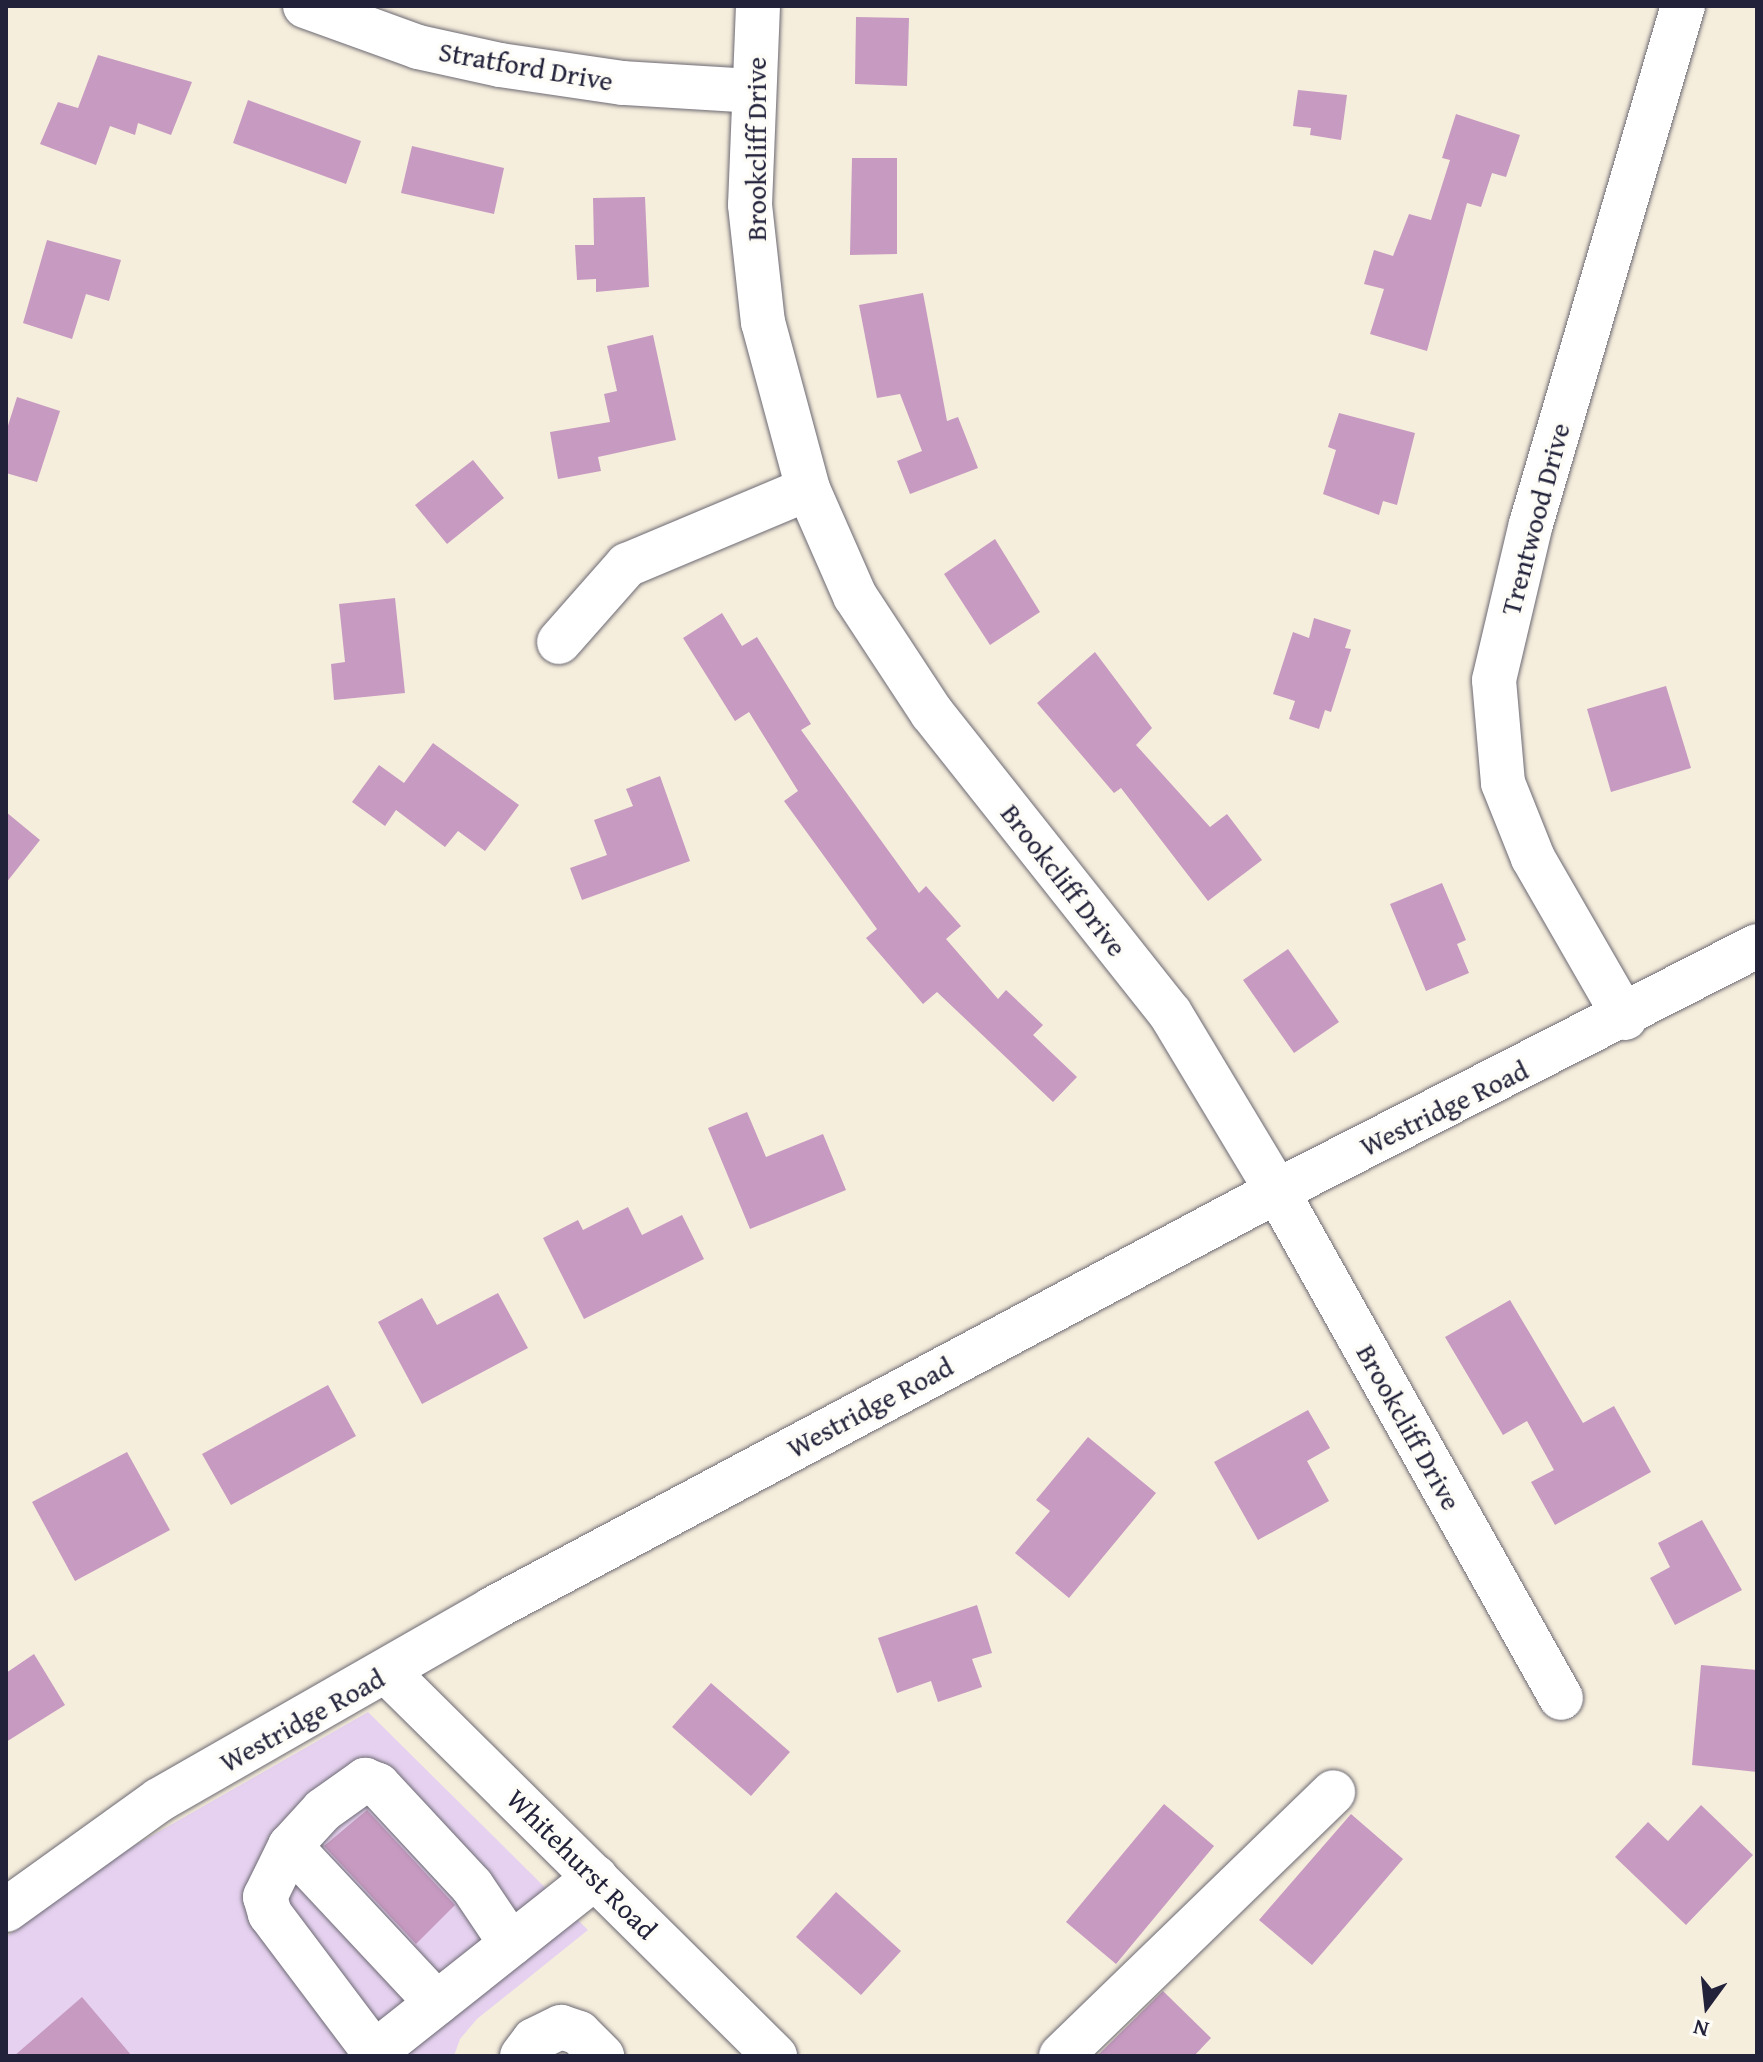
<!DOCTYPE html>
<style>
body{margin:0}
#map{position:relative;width:1763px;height:2062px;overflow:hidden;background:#f6eedc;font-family:"Gentium Book Plus",serif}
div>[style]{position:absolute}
.built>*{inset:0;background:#e6d2f0}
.building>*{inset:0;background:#c79ac1}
.roads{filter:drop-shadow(0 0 2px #6c6973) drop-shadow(0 0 2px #6c6973)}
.minor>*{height:44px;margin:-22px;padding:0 22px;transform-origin:22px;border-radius:22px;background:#fff}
.major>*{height:44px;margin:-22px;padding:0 22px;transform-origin:22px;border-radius:22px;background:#fff}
span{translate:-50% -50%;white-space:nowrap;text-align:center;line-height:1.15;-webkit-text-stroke:7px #fdfcf7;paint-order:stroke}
.street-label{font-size:28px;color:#22223b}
.frame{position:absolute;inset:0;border:8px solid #22223b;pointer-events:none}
.north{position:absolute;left:1667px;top:1966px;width:80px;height:80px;-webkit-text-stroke:6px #fdfcf7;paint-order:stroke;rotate:195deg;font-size:22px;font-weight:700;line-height:32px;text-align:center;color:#22223b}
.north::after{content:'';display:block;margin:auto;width:28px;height:36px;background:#22223b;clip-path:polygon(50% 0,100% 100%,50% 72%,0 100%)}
</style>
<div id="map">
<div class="built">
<div style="clip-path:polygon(368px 1712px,588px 1930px,477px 2019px,460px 2039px,454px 2056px,6px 2056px,6px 1937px,111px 1859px)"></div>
</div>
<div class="building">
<div style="clip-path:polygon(856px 17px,909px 18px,907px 86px,855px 84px)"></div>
<div style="clip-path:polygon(98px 55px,192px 82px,171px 135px,138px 123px,135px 135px,110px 126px,96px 165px,40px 144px,58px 102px,78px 108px)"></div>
<div style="clip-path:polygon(1298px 90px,1347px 95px,1341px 140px,1310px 135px,1311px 128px,1293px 126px)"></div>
<div style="clip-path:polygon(248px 100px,361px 141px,346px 184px,233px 143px)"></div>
<div style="clip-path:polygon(1456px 114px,1520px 135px,1506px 177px,1492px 173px,1481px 207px,1467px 203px,1427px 351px,1370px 334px,1384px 289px,1364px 284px,1374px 250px,1393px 256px,1409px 214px,1431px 220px,1450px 160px,1442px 158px)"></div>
<div style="clip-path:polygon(412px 146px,504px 168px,494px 214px,401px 193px)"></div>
<div style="clip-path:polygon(852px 158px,897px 158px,897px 254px,850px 255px)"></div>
<div style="clip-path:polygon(645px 197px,649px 287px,596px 292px,596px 279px,577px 280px,575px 245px,594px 245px,593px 198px)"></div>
<div style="clip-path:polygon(47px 240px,121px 260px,109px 301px,86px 294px,72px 339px,23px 323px)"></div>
<div style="clip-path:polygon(923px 293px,947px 421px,958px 417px,978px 468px,910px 494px,897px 461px,922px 451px,900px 394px,877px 398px,859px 305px)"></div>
<div style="clip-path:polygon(653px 335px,676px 440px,598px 457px,601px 471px,558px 479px,550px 432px,610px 422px,604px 394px,617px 391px,607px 346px)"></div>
<div style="clip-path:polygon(17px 397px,60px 411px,37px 482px,6px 473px,6px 432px)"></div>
<div style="clip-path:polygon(1339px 413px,1415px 433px,1397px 505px,1383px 501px,1379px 515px,1323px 494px,1336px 450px,1328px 447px)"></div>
<div style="clip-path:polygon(473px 460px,504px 498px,447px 544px,415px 505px)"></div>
<div style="clip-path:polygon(995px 539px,1040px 612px,990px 645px,944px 574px)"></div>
<div style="clip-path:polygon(395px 598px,405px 693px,334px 700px,331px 664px,345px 662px,339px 604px)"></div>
<div style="clip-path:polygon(722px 613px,742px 646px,757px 637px,811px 724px,801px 730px,919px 893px,926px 886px,961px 926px,946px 939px,998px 999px,1006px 990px,1043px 1025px,1033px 1035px,1077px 1077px,1053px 1102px,937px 992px,923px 1004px,866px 938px,877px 929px,784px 801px,798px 791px,749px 712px,735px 721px,683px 638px)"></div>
<div style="clip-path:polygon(1314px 618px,1351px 630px,1345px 648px,1351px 649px,1331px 712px,1325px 710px,1319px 729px,1289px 719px,1295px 701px,1273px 694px,1293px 632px,1309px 638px)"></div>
<div style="clip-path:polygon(1095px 652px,1152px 728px,1136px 745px,1210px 827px,1227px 814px,1262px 860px,1208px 901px,1121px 788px,1114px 793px,1037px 703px)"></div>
<div style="clip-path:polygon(1666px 686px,1691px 768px,1611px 792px,1587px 709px)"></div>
<div style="clip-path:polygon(433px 743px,519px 805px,485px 851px,458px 831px,445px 847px,396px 810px,385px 826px,352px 802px,379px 765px,404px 783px)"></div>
<div style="clip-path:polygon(660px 776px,690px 861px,582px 900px,570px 868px,607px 855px,594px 820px,633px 806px,626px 789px)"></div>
<div style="clip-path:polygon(6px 812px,40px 840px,6px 883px)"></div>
<div style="clip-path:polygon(1442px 883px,1466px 940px,1457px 944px,1469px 973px,1426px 991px,1390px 904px)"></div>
<div style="clip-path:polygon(1288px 949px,1339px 1022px,1294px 1053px,1243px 980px)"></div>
<div style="clip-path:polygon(747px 1112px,766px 1157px,823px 1134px,846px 1190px,750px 1229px,708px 1128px)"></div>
<div style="clip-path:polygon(628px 1207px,642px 1235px,682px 1215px,704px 1259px,584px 1319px,543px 1238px,578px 1220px,583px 1230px)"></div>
<div style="clip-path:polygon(498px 1293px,528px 1348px,422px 1404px,378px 1322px,422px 1298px,437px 1325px)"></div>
<div style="clip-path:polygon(1510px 1300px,1583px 1423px,1614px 1406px,1651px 1472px,1555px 1525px,1531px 1482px,1554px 1470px,1527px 1421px,1503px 1435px,1445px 1337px)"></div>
<div style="clip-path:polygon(328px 1385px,356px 1436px,231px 1505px,202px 1454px)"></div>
<div style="clip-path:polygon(1308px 1410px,1330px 1448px,1307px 1461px,1329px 1501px,1258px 1540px,1214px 1462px)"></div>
<div style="clip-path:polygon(1088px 1437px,1156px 1493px,1069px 1598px,1015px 1553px,1050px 1511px,1036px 1500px)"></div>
<div style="clip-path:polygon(127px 1452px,170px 1530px,75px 1581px,32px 1502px)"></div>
<div style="clip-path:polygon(1702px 1520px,1742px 1590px,1675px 1625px,1650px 1578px,1670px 1567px,1658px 1543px)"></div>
<div style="clip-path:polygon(977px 1605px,992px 1653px,972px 1659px,982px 1687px,938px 1702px,931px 1681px,897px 1693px,878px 1638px)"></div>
<div style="clip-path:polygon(34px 1654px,65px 1705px,6px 1742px,6px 1673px)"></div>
<div style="clip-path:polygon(1701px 1665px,1757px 1670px,1757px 1772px,1692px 1765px)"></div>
<div style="clip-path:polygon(711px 1683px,790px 1752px,751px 1796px,672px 1727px)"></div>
<div style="clip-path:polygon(1164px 1804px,1214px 1846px,1116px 1964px,1066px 1922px)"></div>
<div style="clip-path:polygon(1701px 1805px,1753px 1855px,1686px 1925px,1615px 1857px,1648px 1822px,1668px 1841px)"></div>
<div style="clip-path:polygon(367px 1810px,455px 1905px,416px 1944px,324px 1846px)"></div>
<div style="clip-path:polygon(1351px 1814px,1403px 1859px,1312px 1965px,1259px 1920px)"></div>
<div style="clip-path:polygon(836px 1892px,901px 1951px,861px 1995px,796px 1937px)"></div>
<div style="clip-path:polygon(1163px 1991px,1211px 2038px,1194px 2056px,1097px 2056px)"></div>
<div style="clip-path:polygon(82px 1997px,132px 2056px,14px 2056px)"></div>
</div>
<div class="roads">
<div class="minor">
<div style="left:305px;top:6px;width:120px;rotate:19.9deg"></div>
<div style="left:418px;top:47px;width:84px;rotate:12.4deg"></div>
<div style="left:500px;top:65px;width:124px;rotate:8.3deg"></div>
<div style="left:623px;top:83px;width:131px;rotate:3.5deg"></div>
<div style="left:758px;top:6px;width:199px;rotate:92.3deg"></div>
<div style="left:750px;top:205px;width:118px;rotate:83.7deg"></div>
<div style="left:763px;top:322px;width:173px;rotate:74.9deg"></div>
<div style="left:808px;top:489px;width:117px;rotate:66.3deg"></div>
<div style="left:855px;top:596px;width:140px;rotate:56.7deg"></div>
<div style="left:932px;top:713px;width:383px;rotate:51.6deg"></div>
<div style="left:1170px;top:1013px;width:208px;rotate:59deg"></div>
<div style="left:1277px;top:1191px;width:581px;rotate:60.74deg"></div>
<div style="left:559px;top:642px;width:103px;rotate:-48.6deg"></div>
<div style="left:627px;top:565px;width:196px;rotate:-22.8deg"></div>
<div style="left:1625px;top:1018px;width:185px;rotate:-119.9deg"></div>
<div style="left:1533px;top:858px;width:81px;rotate:-111.8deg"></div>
<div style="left:1503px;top:783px;width:103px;rotate:-95deg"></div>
<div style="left:1494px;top:680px;width:160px;rotate:-76.7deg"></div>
<div style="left:1531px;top:524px;width:540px;rotate:-73.65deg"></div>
<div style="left:387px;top:1672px;width:546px;rotate:44.7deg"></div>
<div style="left:290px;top:1846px;width:215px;rotate:46.9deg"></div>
<div style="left:370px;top:2056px;width:288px;rotate:-38.4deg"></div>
<div style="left:377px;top:2056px;width:178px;rotate:-127deg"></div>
<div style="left:270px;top:1914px;width:18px;rotate:-106deg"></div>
<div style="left:265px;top:1897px;width:57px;rotate:-63.9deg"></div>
<div style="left:290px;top:1846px;width:49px;rotate:-47.5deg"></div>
<div style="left:323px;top:1810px;width:52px;rotate:-35.5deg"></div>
<div style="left:365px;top:1780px;width:14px;rotate:21deg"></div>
<div style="left:378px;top:1785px;width:138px;rotate:47.1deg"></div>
<div style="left:472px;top:1886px;width:70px;rotate:56.1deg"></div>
<div style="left:522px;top:2056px;width:20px;rotate:-53deg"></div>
<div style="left:534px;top:2040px;width:30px;rotate:-26deg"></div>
<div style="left:561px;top:2027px;width:19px;rotate:18deg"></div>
<div style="left:579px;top:2033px;width:33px;rotate:45deg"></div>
<div style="left:1061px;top:2056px;width:379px;rotate:-44.1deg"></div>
</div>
<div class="major">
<div style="left:6px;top:1910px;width:188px;rotate:-35.7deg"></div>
<div style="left:159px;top:1800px;width:384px;rotate:-29.8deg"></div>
<div style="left:492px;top:1609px;width:889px;rotate:-28.03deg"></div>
<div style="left:1277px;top:1191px;width:539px;rotate:-27.04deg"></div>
</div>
</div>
<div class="street-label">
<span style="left:526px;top:66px;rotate:10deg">Stratford Drive</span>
<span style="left:756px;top:149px;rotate:-90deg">Brookcliff Drive</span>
<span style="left:1535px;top:519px;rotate:-75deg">Trentwood Drive</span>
<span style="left:1064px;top:880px;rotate:52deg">Brookcliff Drive</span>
<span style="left:1444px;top:1108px;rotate:-26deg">Westridge Road</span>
<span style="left:870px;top:1407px;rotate:-28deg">Westridge Road</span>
<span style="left:1409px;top:1427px;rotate:61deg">Brookcliff Drive</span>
<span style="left:302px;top:1720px;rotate:-29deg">Westridge Road</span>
<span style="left:582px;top:1864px;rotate:45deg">Whitehurst Road</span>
</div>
<div class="frame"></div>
<div class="north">N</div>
</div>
